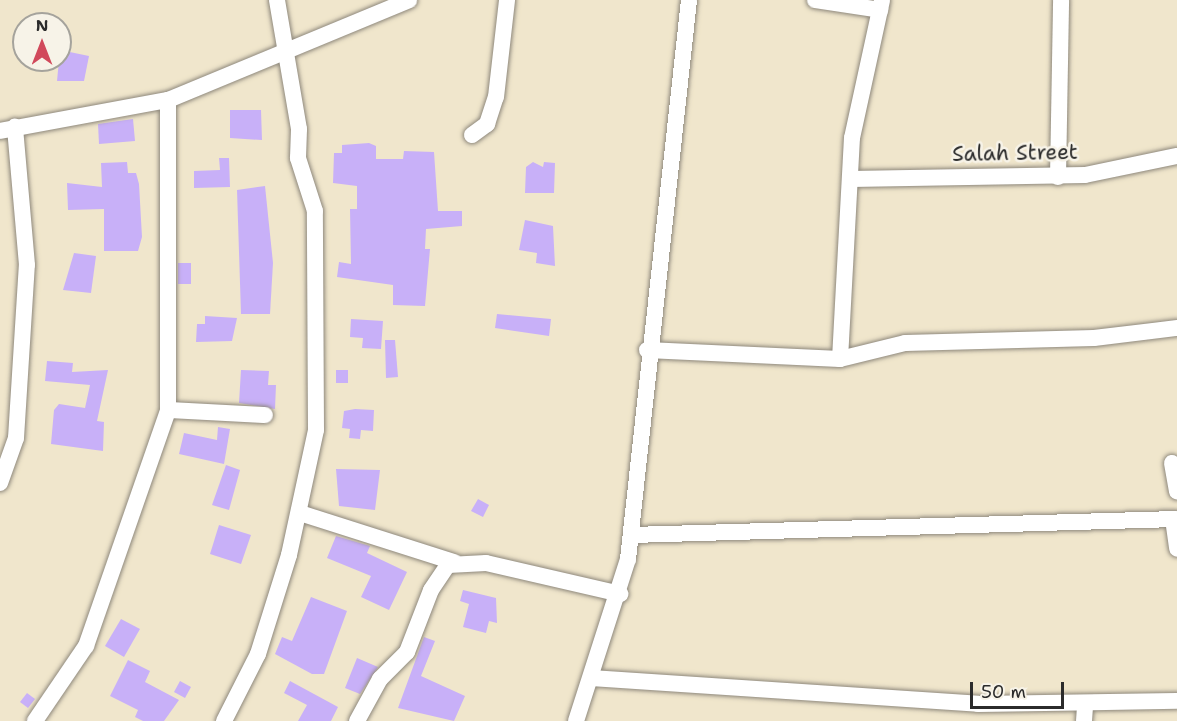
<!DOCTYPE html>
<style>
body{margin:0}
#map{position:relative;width:1177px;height:721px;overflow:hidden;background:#f0e6cc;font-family:"Shantell Sans",sans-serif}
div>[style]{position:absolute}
.building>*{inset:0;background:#c8b0f8}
.roads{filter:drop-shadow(0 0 2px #8e887c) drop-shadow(0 0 2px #8e887c)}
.minor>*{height:16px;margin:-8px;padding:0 8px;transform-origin:8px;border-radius:8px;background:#fff}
span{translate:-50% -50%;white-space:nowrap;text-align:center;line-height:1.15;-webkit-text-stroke:5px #f7f3e8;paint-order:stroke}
.street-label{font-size:21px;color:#2b2b2b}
.north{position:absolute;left:12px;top:12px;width:60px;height:60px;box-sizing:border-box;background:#f7f3e8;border:2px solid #a5a39c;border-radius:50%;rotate:0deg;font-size:16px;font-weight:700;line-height:24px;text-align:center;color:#2b2b2b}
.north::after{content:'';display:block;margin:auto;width:21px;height:27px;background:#d1495b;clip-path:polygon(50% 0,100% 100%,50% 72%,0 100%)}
.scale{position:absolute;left:970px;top:682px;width:94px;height:27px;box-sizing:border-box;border:3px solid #2b2b2b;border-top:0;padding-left:8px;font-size:18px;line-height:21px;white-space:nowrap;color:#2b2b2b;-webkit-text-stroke:4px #f7f3e8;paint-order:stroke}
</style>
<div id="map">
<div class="building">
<div style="clip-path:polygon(60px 50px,89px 56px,84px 81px,57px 81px)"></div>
<div style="clip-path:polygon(230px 110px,261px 110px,262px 140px,230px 138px)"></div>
<div style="clip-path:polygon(133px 119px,135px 141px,99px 144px,98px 124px)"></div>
<div style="clip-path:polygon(369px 143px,376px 146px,376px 159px,403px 159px,404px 151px,434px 152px,438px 211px,462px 211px,462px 226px,426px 229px,425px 249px,430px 249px,425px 306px,393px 305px,393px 285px,337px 277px,339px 262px,351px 264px,350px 209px,357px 209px,357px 186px,333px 183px,334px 153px,342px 153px,342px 145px)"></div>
<div style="clip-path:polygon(219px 158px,229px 158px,230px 187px,194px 188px,194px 171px,220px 170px)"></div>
<div style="clip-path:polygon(127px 162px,128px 173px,136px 173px,139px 184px,142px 237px,138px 251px,104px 251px,104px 209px,68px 210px,67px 183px,102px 187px,101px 163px)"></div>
<div style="clip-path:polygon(533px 162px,543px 167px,544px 162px,555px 163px,554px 193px,525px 193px,526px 167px)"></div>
<div style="clip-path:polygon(265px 186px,273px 263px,270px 314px,241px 314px,237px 190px)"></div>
<div style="clip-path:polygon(525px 220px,553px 226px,555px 266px,536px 263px,537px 253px,519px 250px)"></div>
<div style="clip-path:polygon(74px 253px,96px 256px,91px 293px,63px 290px)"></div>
<div style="clip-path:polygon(178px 263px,191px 263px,191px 284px,178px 284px)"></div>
<div style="clip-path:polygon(497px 314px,551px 319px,549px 336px,495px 328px)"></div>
<div style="clip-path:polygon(205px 316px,237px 318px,232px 341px,196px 342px,197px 324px,205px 324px)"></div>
<div style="clip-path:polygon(351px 319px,383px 321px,381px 349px,362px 348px,363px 338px,350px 337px)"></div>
<div style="clip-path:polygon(385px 340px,395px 340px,398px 377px,386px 378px)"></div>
<div style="clip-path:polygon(47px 361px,73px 363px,72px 372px,108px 370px,97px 421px,104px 422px,103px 451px,51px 444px,54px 410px,59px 404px,85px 408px,90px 385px,45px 381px)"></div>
<div style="clip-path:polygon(241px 370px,269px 371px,268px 385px,276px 385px,275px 409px,239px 403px)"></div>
<div style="clip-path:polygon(336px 370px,348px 370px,348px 383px,336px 383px)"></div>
<div style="clip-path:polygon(355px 409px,374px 410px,373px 431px,361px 430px,360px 439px,349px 438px,350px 429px,342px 428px,344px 411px)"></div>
<div style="clip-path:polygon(218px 427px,230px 429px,224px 464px,179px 454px,184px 433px,217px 440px)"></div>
<div style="clip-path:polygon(226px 465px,240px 470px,229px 510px,212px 505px)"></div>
<div style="clip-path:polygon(336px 469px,380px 470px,375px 510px,339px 506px)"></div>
<div style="clip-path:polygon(478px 499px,489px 505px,483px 517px,471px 511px)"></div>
<div style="clip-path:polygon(219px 525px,251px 535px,241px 564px,210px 554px)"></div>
<div style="clip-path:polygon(336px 536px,370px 546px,367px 553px,407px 572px,389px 610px,361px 597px,371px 576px,327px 558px)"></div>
<div style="clip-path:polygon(463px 590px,496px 598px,497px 623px,489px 621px,486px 633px,463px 627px,469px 604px,460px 601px)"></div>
<div style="clip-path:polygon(311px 597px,347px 611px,324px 674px,312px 674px,275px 654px,282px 637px,292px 641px)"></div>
<div style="clip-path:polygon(121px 619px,140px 629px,124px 657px,105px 646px)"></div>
<div style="clip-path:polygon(424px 637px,435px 641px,421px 676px,465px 696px,454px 721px,398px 708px)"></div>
<div style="clip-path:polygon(357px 658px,378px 667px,360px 694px,345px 688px)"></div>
<div style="clip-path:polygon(128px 660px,150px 671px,145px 682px,179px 700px,164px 721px,143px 721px,135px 717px,138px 710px,110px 696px)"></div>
<div style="clip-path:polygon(180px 681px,191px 687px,185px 698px,174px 692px)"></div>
<div style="clip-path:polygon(290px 681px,338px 707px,331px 721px,298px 721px,307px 705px,284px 693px)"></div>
<div style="clip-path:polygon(27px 693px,35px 699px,28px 708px,20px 702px)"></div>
</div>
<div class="roads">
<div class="minor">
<div style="left:815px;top:0;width:66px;rotate:8.7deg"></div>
<div style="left:0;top:131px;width:171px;rotate:-10.5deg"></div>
<div style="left:168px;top:100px;width:261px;rotate:-22.5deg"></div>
<div style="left:472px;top:135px;width:19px;rotate:-36deg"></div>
<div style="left:487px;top:124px;width:28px;rotate:-72deg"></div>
<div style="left:496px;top:97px;width:98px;rotate:-83.5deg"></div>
<div style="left:1058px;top:177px;width:177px;rotate:-89deg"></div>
<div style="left:851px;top:179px;width:234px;rotate:-1deg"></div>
<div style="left:1085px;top:175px;width:94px;rotate:-11.7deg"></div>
<div style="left:647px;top:350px;width:193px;rotate:2.7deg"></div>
<div style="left:840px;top:359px;width:67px;rotate:-13.8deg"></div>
<div style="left:905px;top:343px;width:189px;rotate:-1.5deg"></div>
<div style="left:1094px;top:338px;width:84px;rotate:-6.9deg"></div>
<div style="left:840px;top:359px;width:221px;rotate:-86.9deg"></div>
<div style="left:852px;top:138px;width:141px;rotate:-77.7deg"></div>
<div style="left:168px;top:410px;width:97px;rotate:3deg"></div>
<div style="left:1172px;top:463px;width:29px;rotate:80deg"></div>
<div style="left:0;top:483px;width:48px;rotate:-70.4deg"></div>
<div style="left:16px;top:438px;width:173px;rotate:-86.4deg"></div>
<div style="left:27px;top:265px;width:139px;rotate:-95deg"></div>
<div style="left:300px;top:513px;width:162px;rotate:17.7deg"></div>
<div style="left:1173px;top:519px;width:30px;rotate:82deg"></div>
<div style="left:631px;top:535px;width:546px;rotate:-1.68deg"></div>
<div style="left:591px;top:678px;width:388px;rotate:3.8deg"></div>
<div style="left:978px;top:704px;width:199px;rotate:-0.9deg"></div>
<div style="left:35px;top:721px;width:91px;rotate:-55.8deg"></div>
<div style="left:86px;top:646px;width:250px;rotate:-70.8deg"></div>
<div style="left:168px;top:410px;width:310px;rotate:-90deg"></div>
<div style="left:224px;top:721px;width:75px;rotate:-63.1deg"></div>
<div style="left:258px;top:654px;width:104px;rotate:-72.6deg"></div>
<div style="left:289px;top:555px;width:128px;rotate:-77.8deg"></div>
<div style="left:316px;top:430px;width:219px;rotate:-90.3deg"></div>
<div style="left:315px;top:211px;width:56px;rotate:-107.8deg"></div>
<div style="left:298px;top:158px;width:29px;rotate:-88deg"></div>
<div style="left:299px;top:129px;width:131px;rotate:-99.7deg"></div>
<div style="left:357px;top:721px;width:48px;rotate:-61.3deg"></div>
<div style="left:380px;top:679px;width:38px;rotate:-45deg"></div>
<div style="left:407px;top:652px;width:66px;rotate:-68.8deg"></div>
<div style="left:431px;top:590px;width:30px;rotate:-56deg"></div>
<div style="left:448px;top:565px;width:38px;rotate:-3deg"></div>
<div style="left:486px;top:563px;width:138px;rotate:13deg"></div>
<div style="left:576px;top:721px;width:170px;rotate:-72.2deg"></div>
<div style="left:628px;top:559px;width:562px;rotate:-83.77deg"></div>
<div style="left:1084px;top:721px;width:15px;rotate:-86deg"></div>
</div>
</div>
<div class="street-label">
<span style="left:1015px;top:153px;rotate:-1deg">Salah Street</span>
</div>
<div class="north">N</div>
<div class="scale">50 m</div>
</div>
